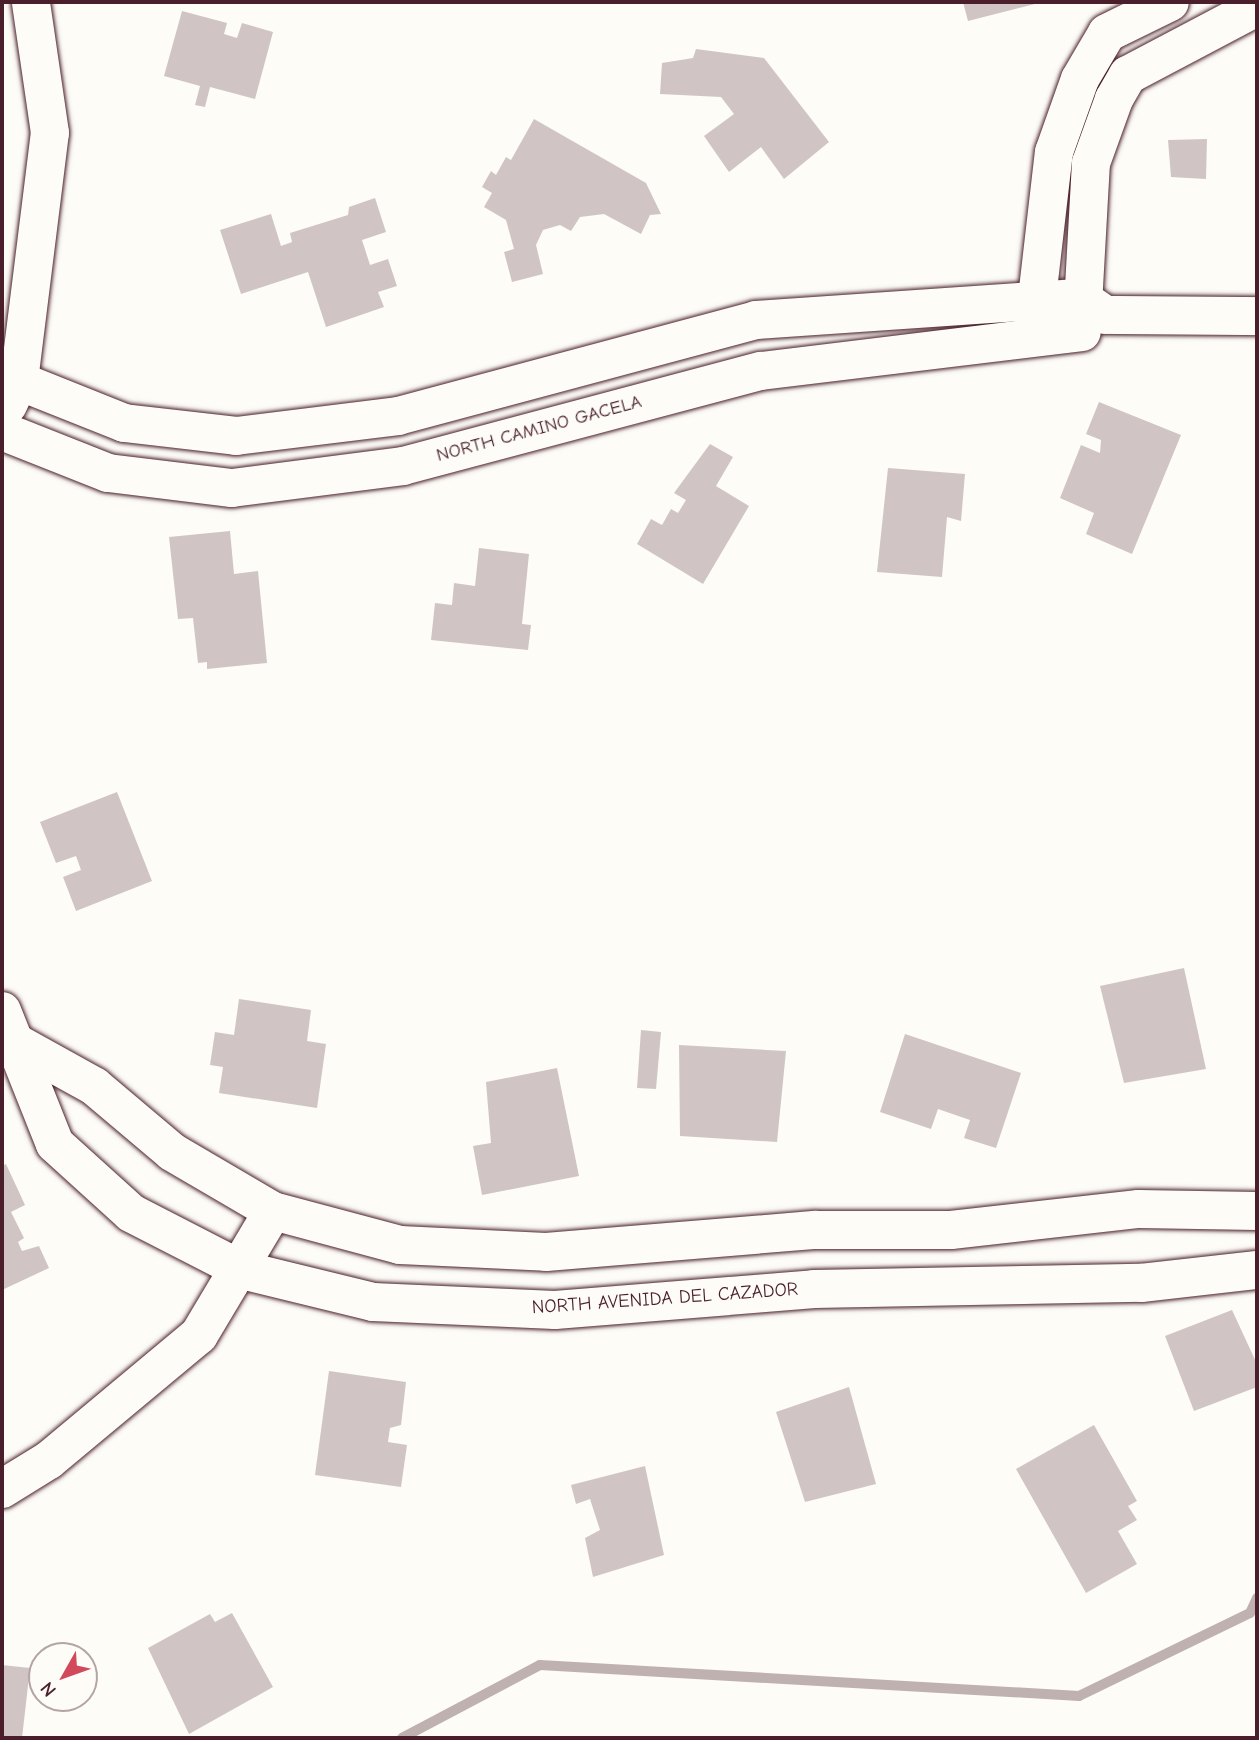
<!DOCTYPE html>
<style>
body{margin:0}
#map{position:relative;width:1259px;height:1740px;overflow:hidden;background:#fdfcf7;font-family:"Comic Neue",sans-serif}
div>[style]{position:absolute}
.stream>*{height:10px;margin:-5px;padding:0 5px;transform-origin:5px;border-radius:5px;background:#c0b1b1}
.building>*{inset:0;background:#d0c5c4}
.roads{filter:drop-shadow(0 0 2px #4a1f2b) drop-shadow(0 0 2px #4a1f2b)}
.minor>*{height:38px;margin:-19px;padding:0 19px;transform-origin:19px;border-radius:19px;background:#fdfcf7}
span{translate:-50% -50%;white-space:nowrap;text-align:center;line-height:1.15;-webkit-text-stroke:6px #fdfcf7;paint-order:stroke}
.street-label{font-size:19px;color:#4a1f2b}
.frame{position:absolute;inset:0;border:4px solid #4a1f2b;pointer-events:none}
.north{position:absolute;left:28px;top:1642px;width:70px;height:70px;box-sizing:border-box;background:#fdfcf7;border:2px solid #b5a4a5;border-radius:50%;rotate:230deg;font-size:19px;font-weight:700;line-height:28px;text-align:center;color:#4a1f2b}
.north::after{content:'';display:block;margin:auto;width:24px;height:32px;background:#d1495b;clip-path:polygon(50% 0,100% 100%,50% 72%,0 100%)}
</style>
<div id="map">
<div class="stream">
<div style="left:402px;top:1738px;width:156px;rotate:-27.9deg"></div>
<div style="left:540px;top:1665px;width:540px;rotate:3.29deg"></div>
<div style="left:1079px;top:1696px;width:190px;rotate:-25.9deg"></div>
<div style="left:1250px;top:1613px;width:17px;rotate:-65deg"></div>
</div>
<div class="building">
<div style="clip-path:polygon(963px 2px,1039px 2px,1039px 3px,968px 21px)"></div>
<div style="clip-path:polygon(182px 11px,227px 23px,224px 34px,237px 38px,242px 23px,273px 32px,255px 99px,210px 87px,205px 107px,195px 105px,200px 86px,164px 76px)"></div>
<div style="clip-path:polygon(696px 49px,764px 58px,829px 142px,784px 179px,761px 147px,729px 172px,704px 136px,734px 114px,721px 97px,660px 94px,662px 63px,693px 58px)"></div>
<div style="clip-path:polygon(534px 119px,646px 183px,661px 214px,650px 215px,641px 234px,604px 214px,580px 217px,571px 231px,560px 225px,543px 230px,536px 245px,543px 274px,512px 282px,504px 252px,514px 249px,506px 220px,484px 207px,492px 193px,482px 187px,491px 171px,496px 175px,506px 157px,511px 160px)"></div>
<div style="clip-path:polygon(1207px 139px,1206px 179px,1171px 177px,1168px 140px)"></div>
<div style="clip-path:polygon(375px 198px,386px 232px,362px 240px,370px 265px,388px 259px,397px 286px,378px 292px,384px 307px,326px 327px,308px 272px,241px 294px,220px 230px,271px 214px,281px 246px,292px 242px,290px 233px,348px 215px,349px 207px)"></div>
<div style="clip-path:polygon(1099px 402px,1181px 435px,1132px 554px,1086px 534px,1094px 513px,1060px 498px,1081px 445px,1100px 453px,1101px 440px,1086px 434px)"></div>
<div style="clip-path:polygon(710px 444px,733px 457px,716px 486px,749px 506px,703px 584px,637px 544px,651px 519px,662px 525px,671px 509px,678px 513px,686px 500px,674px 493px)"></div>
<div style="clip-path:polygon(888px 468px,965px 474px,961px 521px,947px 517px,942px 577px,877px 572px)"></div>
<div style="clip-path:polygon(230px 531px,234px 574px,258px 571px,267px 663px,207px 669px,207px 662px,198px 663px,193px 618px,178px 619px,169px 537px)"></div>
<div style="clip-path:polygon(479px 548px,529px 554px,522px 624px,531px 625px,528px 650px,431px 640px,435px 603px,452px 605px,454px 583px,475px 586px)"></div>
<div style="clip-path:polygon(117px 792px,152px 881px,76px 911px,63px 877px,81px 870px,76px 856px,56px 863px,40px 822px)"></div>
<div style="clip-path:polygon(1184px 968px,1206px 1069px,1124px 1083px,1100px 986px)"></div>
<div style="clip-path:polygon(239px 999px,311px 1010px,307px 1041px,326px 1044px,317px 1108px,219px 1093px,223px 1067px,210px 1065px,215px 1032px,234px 1035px)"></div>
<div style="clip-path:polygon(641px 1030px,661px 1032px,656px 1089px,637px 1088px)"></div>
<div style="clip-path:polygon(905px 1034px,1021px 1073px,996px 1148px,964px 1138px,970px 1120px,938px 1109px,931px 1129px,880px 1112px)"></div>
<div style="clip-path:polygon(679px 1045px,786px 1051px,777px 1142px,680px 1136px)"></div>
<div style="clip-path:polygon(557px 1068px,579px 1176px,482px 1195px,473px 1146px,491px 1143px,486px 1082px)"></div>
<div style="clip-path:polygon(6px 1164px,25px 1205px,11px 1212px,24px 1238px,18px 1242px,22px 1251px,39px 1246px,49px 1268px,2px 1290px,2px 1166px)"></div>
<div style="clip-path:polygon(1232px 1310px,1257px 1364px,1257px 1387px,1194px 1411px,1165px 1336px)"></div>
<div style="clip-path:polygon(329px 1371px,406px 1382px,401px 1425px,390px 1428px,388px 1442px,407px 1445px,401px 1487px,315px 1475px)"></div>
<div style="clip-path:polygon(849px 1387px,876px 1484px,805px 1502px,776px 1412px)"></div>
<div style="clip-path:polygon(1094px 1425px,1137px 1501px,1128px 1506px,1137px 1520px,1118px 1531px,1137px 1564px,1086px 1593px,1016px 1469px)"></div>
<div style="clip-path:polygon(645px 1466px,664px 1555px,593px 1577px,585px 1538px,600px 1530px,590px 1499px,576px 1504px,571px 1485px)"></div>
<div style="clip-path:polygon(232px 1613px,273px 1687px,189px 1734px,148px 1648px,210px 1614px,215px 1622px)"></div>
<div style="clip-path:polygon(2px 1665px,30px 1668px,22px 1738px,2px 1738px)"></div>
</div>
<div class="roads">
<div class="minor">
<div style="left:1105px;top:315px;width:152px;rotate:0.4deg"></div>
<div style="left:1082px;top:323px;width:160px;rotate:-86.8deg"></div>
<div style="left:1091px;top:163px;width:68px;rotate:-70.2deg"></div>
<div style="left:1114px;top:99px;width:28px;rotate:-60deg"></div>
<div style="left:1128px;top:75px;width:146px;rotate:-27.8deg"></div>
<div style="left:1034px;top:324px;width:173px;rotate:-83.4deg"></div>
<div style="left:1054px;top:152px;width:77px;rotate:-70.4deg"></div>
<div style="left:1080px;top:79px;width:53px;rotate:-59.6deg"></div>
<div style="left:1107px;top:33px;width:70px;rotate:-26.2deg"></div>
<div style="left:19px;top:381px;width:113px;rotate:21.8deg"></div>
<div style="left:124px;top:423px;width:113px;rotate:6.6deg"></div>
<div style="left:236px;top:436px;width:163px;rotate:-7deg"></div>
<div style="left:398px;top:416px;width:371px;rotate:-15deg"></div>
<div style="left:756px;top:320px;width:326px;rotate:-3.9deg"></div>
<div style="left:1081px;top:298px;width:29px;rotate:35deg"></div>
<div style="left:8px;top:405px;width:26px;rotate:-65deg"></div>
<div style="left:19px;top:381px;width:250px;rotate:-82.9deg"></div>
<div style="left:50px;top:133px;width:132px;rotate:-98.3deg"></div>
<div style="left:2px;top:431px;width:114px;rotate:21.6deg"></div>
<div style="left:108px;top:473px;width:125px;rotate:6.9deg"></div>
<div style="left:232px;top:488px;width:172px;rotate:-7.3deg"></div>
<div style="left:403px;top:466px;width:370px;rotate:-14.9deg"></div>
<div style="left:761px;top:371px;width:323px;rotate:-6.9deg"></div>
<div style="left:2px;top:1011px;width:143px;rotate:68.3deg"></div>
<div style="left:55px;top:1144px;width:103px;rotate:42.2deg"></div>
<div style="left:131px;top:1213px;width:125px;rotate:27.2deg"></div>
<div style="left:242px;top:1270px;width:135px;rotate:13.7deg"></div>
<div style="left:373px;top:1302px;width:182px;rotate:2.5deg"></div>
<div style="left:555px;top:1310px;width:260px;rotate:-4.6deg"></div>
<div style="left:814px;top:1289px;width:327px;rotate:-1.1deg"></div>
<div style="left:1141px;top:1283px;width:117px;rotate:-6.4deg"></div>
<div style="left:18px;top:1044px;width:87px;rotate:28.9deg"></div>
<div style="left:94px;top:1086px;width:102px;rotate:40.2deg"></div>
<div style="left:172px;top:1152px;width:117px;rotate:30.3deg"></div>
<div style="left:273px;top:1211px;width:131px;rotate:15deg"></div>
<div style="left:400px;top:1245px;width:146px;rotate:2.7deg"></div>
<div style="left:546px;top:1252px;width:271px;rotate:-4.7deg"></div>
<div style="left:816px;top:1230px;width:135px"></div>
<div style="left:951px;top:1230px;width:189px;rotate:-6.4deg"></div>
<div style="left:1139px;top:1209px;width:118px;rotate:1deg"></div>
<div style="left:2px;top:1489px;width:55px;rotate:-31.7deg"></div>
<div style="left:49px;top:1460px;width:195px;rotate:-39.8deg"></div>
<div style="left:199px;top:1335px;width:144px;rotate:-59.2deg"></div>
</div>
</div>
<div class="street-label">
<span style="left:539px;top:429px;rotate:-15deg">NORTH CAMINO GACELA</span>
<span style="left:665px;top:1299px;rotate:-4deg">NORTH AVENIDA DEL CAZADOR</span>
</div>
<div class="frame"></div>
<div class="north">N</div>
</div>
